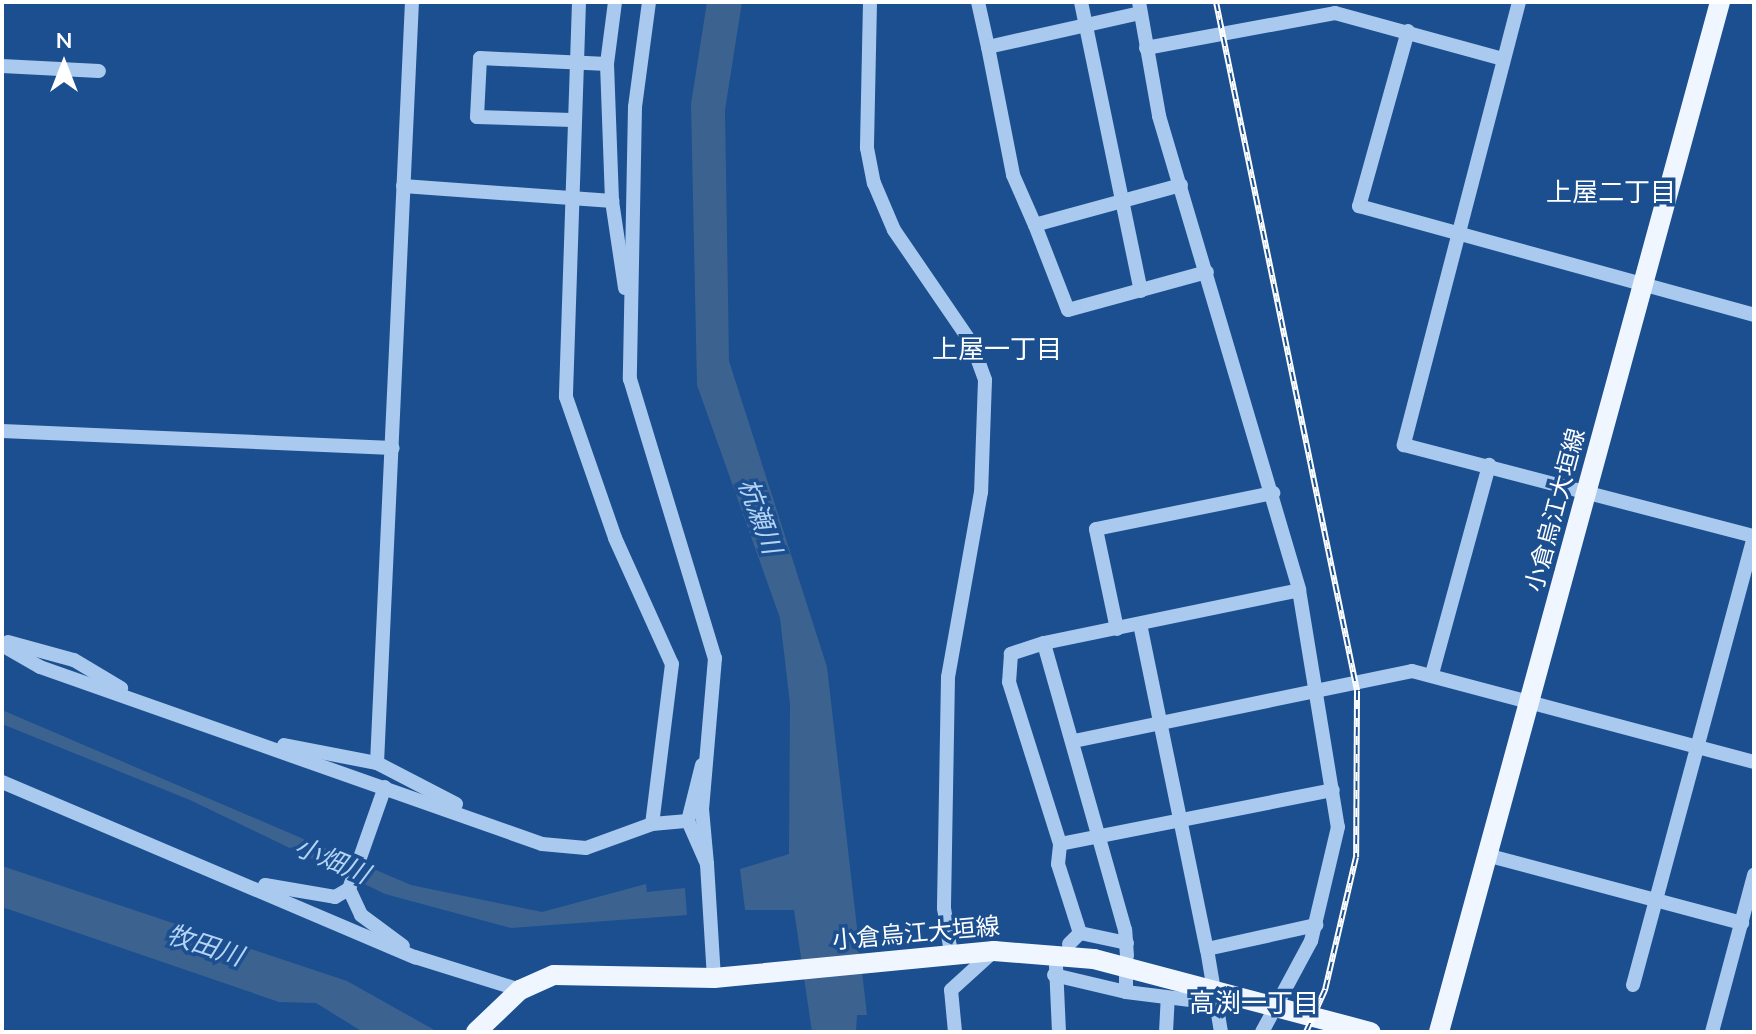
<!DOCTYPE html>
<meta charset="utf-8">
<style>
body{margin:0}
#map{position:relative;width:1756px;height:1034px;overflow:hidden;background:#1b4f8f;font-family:Mulish,"Noto Sans JP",sans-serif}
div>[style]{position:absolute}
.water>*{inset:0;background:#3c6290}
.minor>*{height:14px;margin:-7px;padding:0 7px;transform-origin:7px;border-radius:7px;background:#a9c9ee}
.major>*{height:20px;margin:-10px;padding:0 10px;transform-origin:10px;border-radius:10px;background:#f0f6ff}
.rail>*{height:6px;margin-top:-3px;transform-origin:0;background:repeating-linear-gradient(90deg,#1b4f8f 0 9px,#fff 0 18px);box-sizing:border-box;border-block:2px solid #fff}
span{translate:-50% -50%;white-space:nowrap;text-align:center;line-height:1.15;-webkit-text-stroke:7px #1b4f8f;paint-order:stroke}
.street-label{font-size:24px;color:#fff}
.neighbourhood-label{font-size:26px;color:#fff}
.water-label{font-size:26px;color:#b5d3f5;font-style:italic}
.frame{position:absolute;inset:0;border:4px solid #fff;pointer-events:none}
.north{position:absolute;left:24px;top:24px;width:80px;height:80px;-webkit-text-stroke:6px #1b4f8f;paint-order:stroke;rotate:0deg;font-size:22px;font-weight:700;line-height:32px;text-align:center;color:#fff}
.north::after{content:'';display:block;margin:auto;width:28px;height:36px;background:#fff;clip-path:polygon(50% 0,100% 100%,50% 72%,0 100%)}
</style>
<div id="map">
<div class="water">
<div style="clip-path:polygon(707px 2px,742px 2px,725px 110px,729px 361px,827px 667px,867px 1015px,857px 1015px,856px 1032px,812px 1032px,794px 910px,745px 910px,740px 869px,789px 854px,790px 704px,780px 618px,697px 385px,691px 104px)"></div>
<div style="clip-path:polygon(2px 710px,411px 885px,542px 912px,646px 884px,647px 892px,685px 888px,687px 915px,511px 928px,385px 894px,190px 800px,2px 724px)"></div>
<div style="clip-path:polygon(2px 866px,347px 981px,438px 1032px,363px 1032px,316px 1003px,279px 1002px,2px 907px)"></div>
</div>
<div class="minor">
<div style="left:579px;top:2px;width:395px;rotate:91.9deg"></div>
<div style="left:566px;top:397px;width:149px;rotate:70.8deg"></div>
<div style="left:615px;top:538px;width:138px;rotate:65.7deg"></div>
<div style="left:672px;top:664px;width:161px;rotate:97.1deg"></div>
<div style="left:615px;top:2px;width:63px;rotate:97.4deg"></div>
<div style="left:607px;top:64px;width:137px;rotate:87.9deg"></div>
<div style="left:612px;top:201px;width:88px;rotate:81.5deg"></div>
<div style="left:649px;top:2px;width:106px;rotate:97.6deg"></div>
<div style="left:635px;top:107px;width:272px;rotate:91.1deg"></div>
<div style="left:630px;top:379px;width:292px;rotate:73.1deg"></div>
<div style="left:715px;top:658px;width:152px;rotate:94.9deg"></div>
<div style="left:702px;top:809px;width:55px;rotate:84.8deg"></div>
<div style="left:870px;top:2px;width:146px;rotate:91.2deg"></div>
<div style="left:867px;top:148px;width:36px;rotate:79deg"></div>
<div style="left:874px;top:183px;width:51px;rotate:66.9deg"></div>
<div style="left:894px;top:230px;width:138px;rotate:55.6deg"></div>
<div style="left:972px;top:344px;width:38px;rotate:70deg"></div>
<div style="left:985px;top:380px;width:112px;rotate:92deg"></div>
<div style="left:981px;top:492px;width:188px;rotate:100.1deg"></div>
<div style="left:948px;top:677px;width:231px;rotate:91deg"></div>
<div style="left:944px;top:908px;width:46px;rotate:81.2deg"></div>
<div style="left:978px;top:2px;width:46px;rotate:77.5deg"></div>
<div style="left:988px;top:47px;width:156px;rotate:-12.6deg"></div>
<div style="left:1081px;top:2px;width:295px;rotate:78.3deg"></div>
<div style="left:1139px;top:2px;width:116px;rotate:80deg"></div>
<div style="left:1159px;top:116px;width:494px;rotate:73.5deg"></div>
<div style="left:1299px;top:590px;width:240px;rotate:80.7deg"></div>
<div style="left:1338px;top:827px;width:117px;rotate:103.3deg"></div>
<div style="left:1311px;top:941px;width:103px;rotate:118.3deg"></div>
<div style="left:1519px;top:2px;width:458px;rotate:104.6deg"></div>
<div style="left:1404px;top:445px;width:362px;rotate:14.6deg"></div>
<div style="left:1408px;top:31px;width:182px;rotate:105.6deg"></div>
<div style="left:1359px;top:206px;width:410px;rotate:15.4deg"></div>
<div style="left:988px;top:47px;width:130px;rotate:78.9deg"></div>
<div style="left:1013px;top:175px;width:55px;rotate:66.3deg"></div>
<div style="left:1146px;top:48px;width:192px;rotate:-10.5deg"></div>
<div style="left:1335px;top:13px;width:174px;rotate:15.3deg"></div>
<div style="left:2px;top:66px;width:97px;rotate:3deg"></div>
<div style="left:572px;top:120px;width:95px;rotate:-178.2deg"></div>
<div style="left:477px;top:117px;width:59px;rotate:-87.1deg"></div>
<div style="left:480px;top:58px;width:127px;rotate:2.7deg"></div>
<div style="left:1181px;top:185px;width:151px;rotate:164.7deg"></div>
<div style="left:1035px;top:225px;width:91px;rotate:68.8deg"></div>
<div style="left:1068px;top:310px;width:144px;rotate:-15.3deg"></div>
<div style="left:403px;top:186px;width:210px;rotate:4.1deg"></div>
<div style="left:2px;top:431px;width:391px;rotate:2.5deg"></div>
<div style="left:1140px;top:624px;width:332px;rotate:78.4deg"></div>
<div style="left:1117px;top:629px;width:102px;rotate:-101.9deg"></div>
<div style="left:1096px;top:529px;width:181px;rotate:-11.5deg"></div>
<div style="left:8px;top:642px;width:68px;rotate:15.3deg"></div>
<div style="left:74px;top:660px;width:55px;rotate:30.8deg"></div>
<div style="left:1044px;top:643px;width:35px;rotate:162deg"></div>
<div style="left:1011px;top:654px;width:28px;rotate:94deg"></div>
<div style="left:1009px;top:682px;width:170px;rotate:72.5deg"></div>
<div style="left:2px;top:645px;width:44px;rotate:30.1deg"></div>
<div style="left:40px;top:667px;width:532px;rotate:19.42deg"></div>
<div style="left:542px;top:844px;width:44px;rotate:5.2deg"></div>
<div style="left:586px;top:848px;width:70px;rotate:-20deg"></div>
<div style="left:652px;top:824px;width:36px;rotate:-5deg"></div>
<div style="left:1432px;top:674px;width:217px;rotate:-74.7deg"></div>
<div style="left:1074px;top:741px;width:345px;rotate:-11.7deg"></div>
<div style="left:1412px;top:671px;width:354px;rotate:14.9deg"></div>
<div style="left:284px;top:745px;width:95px;rotate:11deg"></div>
<div style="left:377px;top:763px;width:89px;rotate:27.4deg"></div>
<div style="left:377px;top:763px;width:762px;rotate:-87.37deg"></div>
<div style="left:702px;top:765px;width:58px;rotate:104deg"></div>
<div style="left:688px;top:821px;width:47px;rotate:66.2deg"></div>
<div style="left:707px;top:864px;width:114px;rotate:86.5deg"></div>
<div style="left:2px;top:782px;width:449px;rotate:23deg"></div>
<div style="left:415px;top:957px;width:110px;rotate:17.4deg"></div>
<div style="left:1490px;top:856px;width:261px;rotate:14.9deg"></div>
<div style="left:265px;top:885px;width:71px;rotate:9.7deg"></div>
<div style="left:335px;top:897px;width:16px;rotate:-30deg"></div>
<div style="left:349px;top:889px;width:108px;rotate:-70.6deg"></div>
<div style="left:349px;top:889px;width:29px;rotate:65deg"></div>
<div style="left:361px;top:915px;width:52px;rotate:36.4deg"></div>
<div style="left:1080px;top:933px;width:72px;rotate:-107.7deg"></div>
<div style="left:1058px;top:864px;width:20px;rotate:-84deg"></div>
<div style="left:1060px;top:844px;width:278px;rotate:-11.2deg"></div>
<div style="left:1069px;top:944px;width:16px;rotate:-45deg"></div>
<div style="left:1080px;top:933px;width:48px;rotate:12deg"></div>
<div style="left:1127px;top:956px;width:26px;rotate:-94deg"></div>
<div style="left:1125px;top:930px;width:298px;rotate:-105.8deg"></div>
<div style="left:1044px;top:643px;width:260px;rotate:-11.7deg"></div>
<div style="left:1056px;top:966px;width:66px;rotate:87.4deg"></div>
<div style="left:1054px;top:975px;width:74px;rotate:13.3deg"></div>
<div style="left:1126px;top:992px;width:17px;rotate:-90deg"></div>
<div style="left:1633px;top:985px;width:463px;rotate:-74.9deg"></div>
<div style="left:1126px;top:992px;width:89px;rotate:7.1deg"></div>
<div style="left:955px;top:1032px;width:42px;rotate:-95.4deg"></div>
<div style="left:951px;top:990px;width:58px;rotate:-42.2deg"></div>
<div style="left:1166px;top:1032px;width:33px;rotate:-87deg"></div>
<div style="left:1221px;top:1032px;width:84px;rotate:-99.6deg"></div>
<div style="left:1207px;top:949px;width:112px;rotate:-12.4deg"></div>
<div style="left:1712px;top:1032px;width:163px;rotate:-75deg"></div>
</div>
<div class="major">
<div style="left:476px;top:1032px;width:61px;rotate:-43.7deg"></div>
<div style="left:520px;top:990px;width:37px;rotate:-24deg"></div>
<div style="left:554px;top:975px;width:160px;rotate:1.1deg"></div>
<div style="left:714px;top:978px;width:281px;rotate:-5.5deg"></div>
<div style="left:994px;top:951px;width:100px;rotate:4.6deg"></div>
<div style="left:1094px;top:959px;width:286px;rotate:14.8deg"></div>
<div style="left:1439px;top:1032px;width:1068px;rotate:-74.74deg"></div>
</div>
<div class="rail">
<div style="left:1216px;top:2px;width:703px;rotate:78.43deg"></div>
<div style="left:1357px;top:691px;width:166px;rotate:90.3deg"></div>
<div style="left:1356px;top:857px;width:137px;rotate:103.1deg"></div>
<div style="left:1325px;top:990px;width:46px;rotate:114.3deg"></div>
</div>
<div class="street-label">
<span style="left:1555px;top:510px;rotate:-75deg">小倉烏江大垣線</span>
<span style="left:916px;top:933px;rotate:-5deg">小倉烏江大垣線</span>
</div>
<div class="neighbourhood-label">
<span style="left:1611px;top:192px">上屋二丁目</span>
<span style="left:997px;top:349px">上屋一丁目</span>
<span style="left:1254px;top:1003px">高渕一丁目</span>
</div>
<div class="water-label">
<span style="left:760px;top:516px;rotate:70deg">杭瀬川</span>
<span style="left:332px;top:860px;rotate:23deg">小畑川</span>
<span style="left:205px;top:945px;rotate:18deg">牧田川</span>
</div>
<div class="frame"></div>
<div class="north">N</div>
</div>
